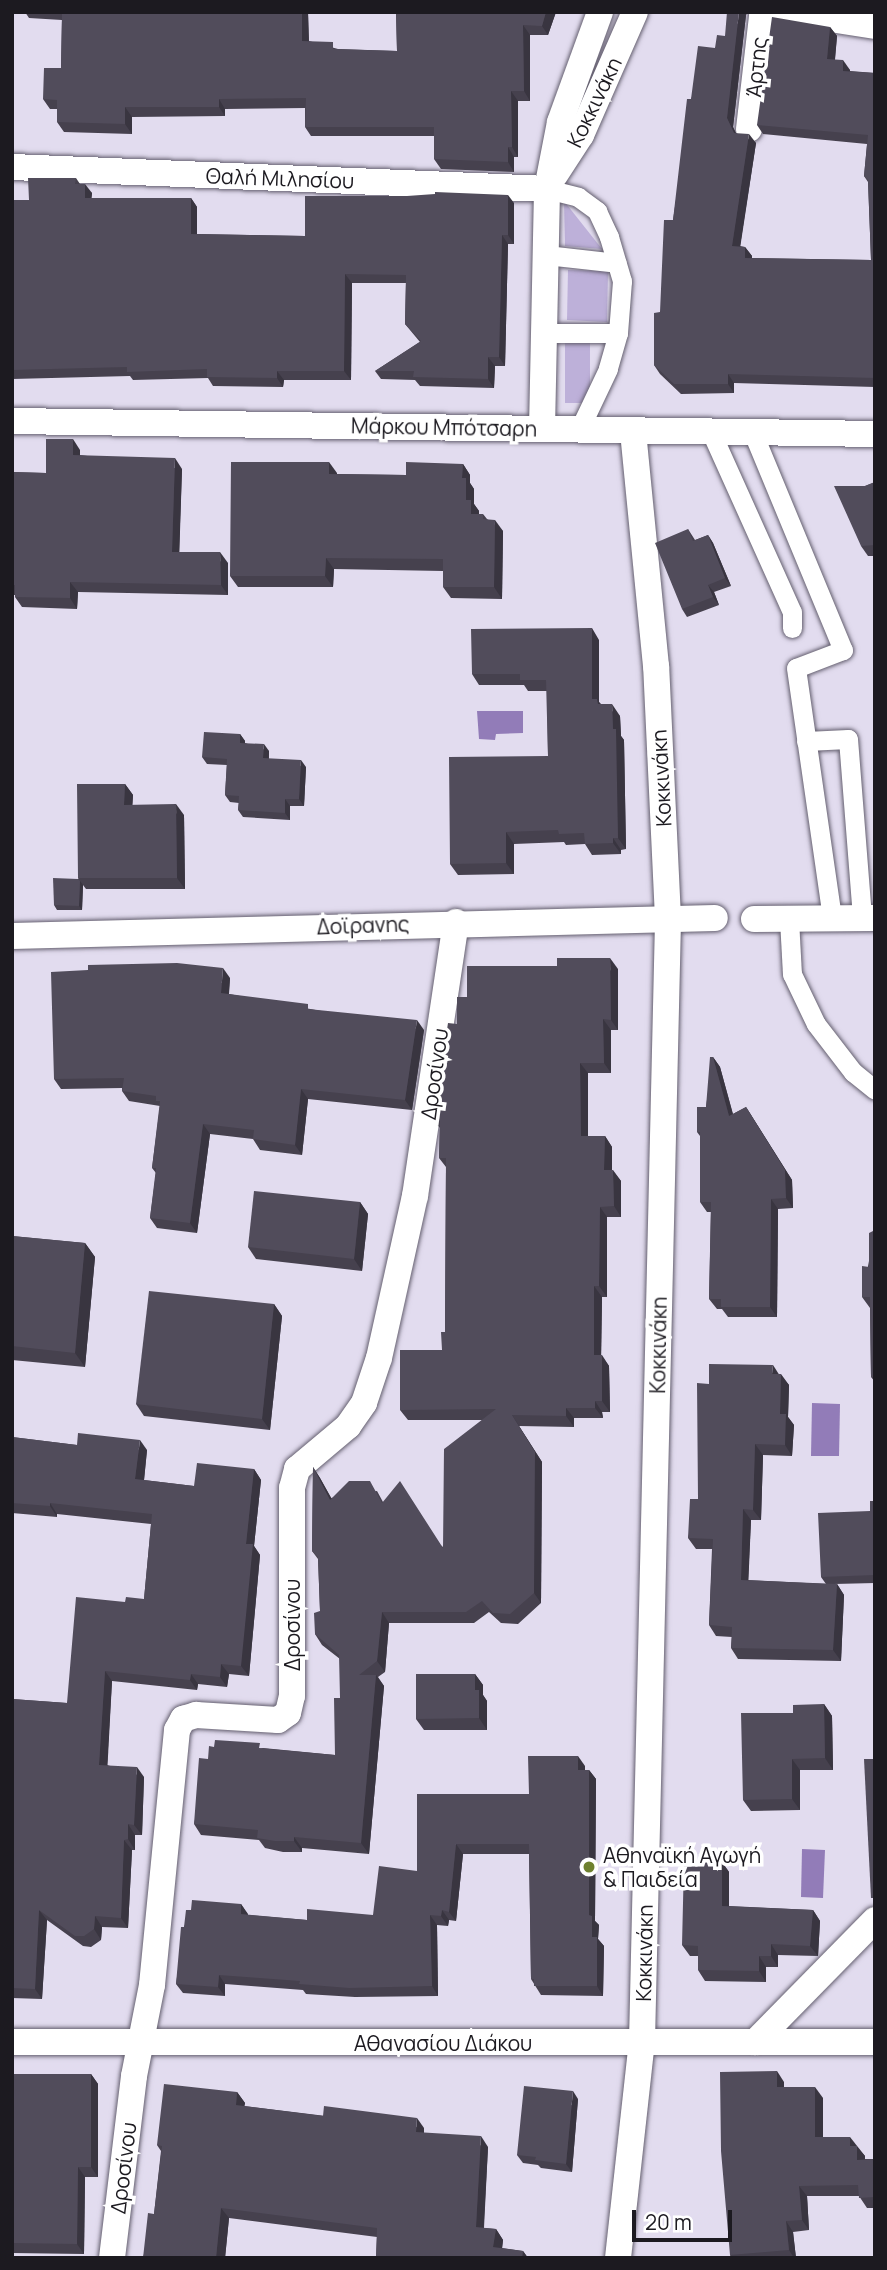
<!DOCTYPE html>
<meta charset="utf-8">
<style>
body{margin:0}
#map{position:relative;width:887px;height:2270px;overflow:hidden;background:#e2dcef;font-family:Manrope,sans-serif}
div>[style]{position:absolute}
.green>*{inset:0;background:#bdb0d9}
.water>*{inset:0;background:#927cb8}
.roads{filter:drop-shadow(0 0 2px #645f6f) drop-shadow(0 0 2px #645f6f)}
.pedestrian>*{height:19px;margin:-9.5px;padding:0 9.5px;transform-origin:9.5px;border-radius:9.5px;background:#fff}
.minor>*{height:26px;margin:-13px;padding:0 13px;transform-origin:13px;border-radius:13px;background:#fff}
.wall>*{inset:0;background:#46414e}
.shaded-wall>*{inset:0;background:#393540}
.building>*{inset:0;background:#514c5b}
.dots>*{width:19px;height:19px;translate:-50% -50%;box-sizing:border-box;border:4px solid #fff;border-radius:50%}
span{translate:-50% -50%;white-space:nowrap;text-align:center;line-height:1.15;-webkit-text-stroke:7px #fff;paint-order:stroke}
.street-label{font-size:21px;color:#1c1a20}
.poi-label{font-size:21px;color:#1c1a20}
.left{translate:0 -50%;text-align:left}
.frame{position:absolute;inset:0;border:14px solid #1c1a20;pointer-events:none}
.scale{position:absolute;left:632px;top:2210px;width:100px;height:32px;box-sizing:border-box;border:4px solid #1c1a20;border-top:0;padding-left:9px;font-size:21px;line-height:24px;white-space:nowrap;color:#1c1a20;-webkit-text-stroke:5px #fff;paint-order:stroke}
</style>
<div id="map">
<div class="green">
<div style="clip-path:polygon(564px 201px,602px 249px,565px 246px)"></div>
<div style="clip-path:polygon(568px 270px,608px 271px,607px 322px,567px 320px)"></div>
<div style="clip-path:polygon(565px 342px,590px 342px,590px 403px,565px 403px)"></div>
</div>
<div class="water">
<div style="clip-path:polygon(477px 711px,523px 711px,523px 733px,496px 734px,495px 740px,479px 739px)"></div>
<div style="clip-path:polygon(812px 1403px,840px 1404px,839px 1456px,811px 1456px)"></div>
<div style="clip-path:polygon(802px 1849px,825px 1850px,823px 1898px,801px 1897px)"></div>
</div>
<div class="roads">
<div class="pedestrian">
<div style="left:547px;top:189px;width:32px;rotate:14deg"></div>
<div style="left:578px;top:197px;width:24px;rotate:36deg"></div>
<div style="left:597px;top:211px;width:29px;rotate:65deg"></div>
<div style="left:609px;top:237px;width:46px;rotate:73.5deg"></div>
<div style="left:622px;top:281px;width:52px;rotate:94.4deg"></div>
<div style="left:618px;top:333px;width:37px;rotate:106deg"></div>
<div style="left:608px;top:369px;width:68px;rotate:115.4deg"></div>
<div style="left:546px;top:255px;width:71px;rotate:6.4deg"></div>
<div style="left:546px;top:333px;width:72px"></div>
<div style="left:711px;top:432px;width:197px;rotate:65.8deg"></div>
<div style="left:792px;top:612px;width:16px;rotate:90deg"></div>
<div style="left:753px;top:433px;width:235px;rotate:67.5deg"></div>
<div style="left:843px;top:650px;width:50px;rotate:159deg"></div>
<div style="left:796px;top:668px;width:253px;rotate:81.8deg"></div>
<div style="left:806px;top:741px;width:42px;rotate:-2.7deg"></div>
<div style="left:848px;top:739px;width:180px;rotate:85.5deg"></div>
<div style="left:789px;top:919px;width:55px;rotate:86.9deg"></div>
<div style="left:792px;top:974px;width:55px;rotate:64.4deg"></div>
<div style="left:816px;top:1024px;width:61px;rotate:52.4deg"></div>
<div style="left:853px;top:1072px;width:28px;rotate:39deg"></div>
</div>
<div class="minor">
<div style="left:785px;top:12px;width:91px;rotate:8.8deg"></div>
<div style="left:749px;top:129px;width:113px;rotate:-83.4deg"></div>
<div style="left:762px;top:17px;width:11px;rotate:-27deg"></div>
<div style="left:12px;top:167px;width:535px;rotate:2.35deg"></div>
<div style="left:555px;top:175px;width:48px;rotate:-57deg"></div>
<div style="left:581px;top:135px;width:134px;rotate:-66.3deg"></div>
<div style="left:12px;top:421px;width:863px;rotate:0.86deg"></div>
<div style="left:542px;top:429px;width:240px;rotate:-88.8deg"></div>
<div style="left:547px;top:189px;width:68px;rotate:-79deg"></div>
<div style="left:560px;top:122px;width:117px;rotate:-70deg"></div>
<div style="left:754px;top:919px;width:121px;rotate:-0.5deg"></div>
<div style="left:12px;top:936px;width:703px;rotate:-1.47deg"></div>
<div style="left:12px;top:2042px;width:863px"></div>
<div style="left:755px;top:2042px;width:171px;rotate:-45.5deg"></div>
<div style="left:112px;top:2258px;width:183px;rotate:-83.1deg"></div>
<div style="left:134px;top:2076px;width:93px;rotate:-78.8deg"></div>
<div style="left:152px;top:1985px;width:256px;rotate:-84.4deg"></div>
<div style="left:177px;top:1730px;width:13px;rotate:-61deg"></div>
<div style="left:183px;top:1719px;width:14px;rotate:-17deg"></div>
<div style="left:196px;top:1715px;width:82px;rotate:3.5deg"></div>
<div style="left:278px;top:1720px;width:12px;rotate:-35deg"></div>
<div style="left:288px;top:1713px;width:17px;rotate:-77deg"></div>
<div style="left:292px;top:1696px;width:208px;rotate:-90deg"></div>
<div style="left:292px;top:1488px;width:20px;rotate:-75deg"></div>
<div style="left:297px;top:1469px;width:67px;rotate:-40.1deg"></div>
<div style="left:348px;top:1426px;width:28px;rotate:-55deg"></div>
<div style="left:364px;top:1403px;width:47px;rotate:-71.6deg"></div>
<div style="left:379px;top:1358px;width:166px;rotate:-77.5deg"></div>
<div style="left:415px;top:1196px;width:277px;rotate:-81.5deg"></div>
<div style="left:618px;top:2258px;width:218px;rotate:-83.7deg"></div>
<div style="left:642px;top:2041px;width:1123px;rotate:-88.67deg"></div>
<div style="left:668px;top:918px;width:252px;rotate:-92.7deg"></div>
<div style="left:656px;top:666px;width:236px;rotate:-95.6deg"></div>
</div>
</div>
<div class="wall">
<div style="clip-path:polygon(25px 12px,308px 12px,309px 41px,338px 49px,397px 51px,396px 12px,556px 12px,548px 35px,530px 35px,530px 101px,518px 101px,518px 157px,514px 157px,514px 172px,441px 169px,434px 159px,434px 136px,311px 136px,305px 127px,305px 108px,225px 109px,225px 116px,132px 117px,132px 134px,64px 132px,57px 122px,57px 109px,50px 109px,43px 99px,61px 68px,62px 20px,29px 18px)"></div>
<div style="clip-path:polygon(746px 15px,733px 127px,736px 133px,756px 143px,740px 246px,745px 247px,752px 256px,752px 258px,871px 260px,868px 182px,864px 176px,867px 144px,763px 134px,757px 125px,830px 27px,837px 36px,835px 60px,850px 70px,850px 71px,875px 73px,875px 387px,734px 383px,734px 393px,681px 394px,660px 374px,654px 365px,673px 220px,691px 99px,715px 48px,725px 36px)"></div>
<div style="clip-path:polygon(76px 178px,80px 184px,92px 193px,91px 198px,191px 198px,197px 207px,197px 234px,305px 236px,514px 203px,514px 244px,508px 244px,505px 366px,495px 366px,494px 388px,420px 386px,415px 380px,381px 379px,375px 371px,420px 342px,405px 324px,406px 283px,352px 283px,351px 380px,284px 380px,283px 387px,213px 386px,208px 378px,133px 380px,130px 376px,12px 379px,12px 200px,29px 200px)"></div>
<div style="clip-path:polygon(80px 450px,80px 455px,182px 469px,179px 552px,228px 563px,228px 595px,78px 592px,77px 609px,22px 607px,15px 597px,15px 595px,12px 595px,12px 472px,46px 473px)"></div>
<div style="clip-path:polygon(463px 464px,470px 475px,470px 483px,474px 489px,474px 504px,479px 511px,479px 514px,483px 514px,487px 519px,503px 531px,502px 599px,451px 598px,443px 587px,443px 571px,334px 569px,333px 587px,238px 587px,230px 576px,337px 474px,406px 475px)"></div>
<div style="clip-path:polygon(875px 482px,875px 556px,868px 556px,861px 546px,865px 486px)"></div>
<div style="clip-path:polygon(688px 529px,695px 540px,708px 535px,713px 543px,731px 586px,714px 592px,719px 605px,687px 617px,682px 609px)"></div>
<div style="clip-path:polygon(599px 640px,599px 702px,601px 704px,620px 716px,621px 736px,624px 740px,626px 849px,621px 850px,621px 854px,592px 855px,585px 844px,566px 845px,564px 842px,514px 844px,514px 874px,458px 875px,450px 864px,548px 756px,547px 691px,528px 691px,524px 685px,479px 685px,472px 674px)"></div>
<div style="clip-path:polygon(240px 734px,245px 741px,245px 743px,269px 751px,269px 759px,306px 767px,304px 806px,290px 806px,290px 820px,243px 817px,238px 810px,239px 803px,230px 802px,225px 795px,227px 765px,207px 764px,202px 757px)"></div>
<div style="clip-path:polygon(125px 784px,133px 795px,132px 805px,184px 815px,185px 889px,86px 889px,83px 885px,82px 910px,57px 910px,54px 905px,78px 879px)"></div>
<div style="clip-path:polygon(618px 969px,618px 1030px,611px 1030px,611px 1073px,588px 1073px,588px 1136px,605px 1136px,612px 1147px,612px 1170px,621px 1181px,621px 1217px,607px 1217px,607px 1297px,602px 1297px,601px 1355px,609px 1366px,610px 1412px,602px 1412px,603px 1418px,574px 1418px,574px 1427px,519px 1426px,542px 1462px,541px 1603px,518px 1624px,501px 1623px,489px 1612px,474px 1623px,389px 1623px,385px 1672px,378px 1677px,384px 1686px,369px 1854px,302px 1848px,302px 1852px,283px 1852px,265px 1848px,259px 1840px,201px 1835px,194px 1824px,208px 1759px,263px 1748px,335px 1755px,340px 1698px,340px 1659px,322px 1645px,315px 1634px,320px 1611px,318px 1559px,312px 1551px,313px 1467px,320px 1478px,331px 1498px,377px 1491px,383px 1502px,443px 1547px,482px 1420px,408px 1420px,400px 1410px,442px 1350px,445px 1332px,446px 1167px,439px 1158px,440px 1128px,433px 1119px,457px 1024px,467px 997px)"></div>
<div style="clip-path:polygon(230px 978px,229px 994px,424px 1030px,412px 1110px,308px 1099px,302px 1155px,260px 1150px,253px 1139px,210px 1134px,197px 1233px,157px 1228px,150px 1218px,156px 1173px,152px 1168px,160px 1106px,129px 1101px,122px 1091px,122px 1088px,61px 1089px,54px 1079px)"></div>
<div style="clip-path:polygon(713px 1057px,720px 1067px,733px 1114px,746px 1107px,792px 1180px,793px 1208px,778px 1209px,777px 1317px,728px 1317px,722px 1309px,717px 1309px,709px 1299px,711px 1212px,707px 1212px,700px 1202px,700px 1136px,697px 1132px,706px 1107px)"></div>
<div style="clip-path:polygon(360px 1202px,368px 1214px,362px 1271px,256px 1259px,248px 1247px)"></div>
<div style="clip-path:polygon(875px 1230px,875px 1382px,871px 1377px,870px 1308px,862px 1297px)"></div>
<div style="clip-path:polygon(12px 1236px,85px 1243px,95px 1257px,85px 1367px,12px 1360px)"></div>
<div style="clip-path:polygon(274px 1304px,282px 1316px,270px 1430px,144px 1416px,136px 1404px)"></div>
<div style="clip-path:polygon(779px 1374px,789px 1385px,788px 1417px,794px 1425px,792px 1456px,763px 1455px,761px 1520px,751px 1520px,748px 1580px,826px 1584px,821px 1577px,870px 1511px,875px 1501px,875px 1583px,834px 1584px,837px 1584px,844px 1595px,841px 1661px,738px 1659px,731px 1648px,732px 1637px,716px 1636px,709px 1625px,712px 1549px,696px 1549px,688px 1538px,698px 1499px,709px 1384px)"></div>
<div style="clip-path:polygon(12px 1437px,77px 1445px,147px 1450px,144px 1480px,194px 1486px,254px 1469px,261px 1480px,254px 1546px,260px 1555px,249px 1676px,229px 1674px,227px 1687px,198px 1684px,197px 1690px,112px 1681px,107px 1765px,144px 1777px,142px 1835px,135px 1835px,135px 1850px,132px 1850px,128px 1928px,102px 1927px,101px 1940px,91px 1947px,83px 1946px,47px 1920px,42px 1999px,12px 1998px,12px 1699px,67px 1703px,125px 1602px,144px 1599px,151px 1524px,57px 1514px,57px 1517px,12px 1513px)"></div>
<div style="clip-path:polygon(475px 1674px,483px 1685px,483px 1695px,487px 1701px,487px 1730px,424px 1730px,416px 1719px)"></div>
<div style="clip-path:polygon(824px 1704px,832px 1716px,833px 1770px,800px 1770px,800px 1810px,751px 1811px,743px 1800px,793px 1713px)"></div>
<div style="clip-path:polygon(585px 1766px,585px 1770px,589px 1770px,596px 1779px,595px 1921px,599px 1925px,598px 1939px,604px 1946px,603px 1996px,541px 1995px,531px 1979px,529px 1854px,463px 1854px,456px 1921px,449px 1920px,448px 1926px,437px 1925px,438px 1996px,355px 1997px,306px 1994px,303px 1990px,225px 1984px,225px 1996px,183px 1993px,176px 1984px,184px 1927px,191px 1910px,241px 1904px,248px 1915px,307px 1920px,373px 1915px,417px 1871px,529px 1794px)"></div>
<div style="clip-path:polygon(722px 1862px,729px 1872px,729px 1906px,813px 1910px,820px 1921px,818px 1956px,778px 1955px,778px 1967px,766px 1967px,766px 1982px,705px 1981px,698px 1970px,698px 1956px,690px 1956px,682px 1945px)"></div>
<div style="clip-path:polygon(91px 2074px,98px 2084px,98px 2177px,85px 2177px,84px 2254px,12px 2253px,12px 2084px)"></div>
<div style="clip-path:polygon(784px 2082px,784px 2087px,823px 2098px,823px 2137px,856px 2146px,865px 2156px,865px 2159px,875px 2159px,875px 2208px,867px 2208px,859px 2196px,807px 2196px,809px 2230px,793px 2232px,796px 2258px,731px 2258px,730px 2255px)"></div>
<div style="clip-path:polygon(237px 2092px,245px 2103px,244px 2106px,424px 2128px,424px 2133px,488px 2147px,484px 2228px,496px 2229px,503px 2240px,502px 2248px,523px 2251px,528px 2258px,376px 2258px,377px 2237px,229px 2218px,225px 2258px,143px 2258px,154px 2214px,161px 2151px,157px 2145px)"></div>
<div style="clip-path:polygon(578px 2099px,572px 2172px,541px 2168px,538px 2165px,523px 2163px,517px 2155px)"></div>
</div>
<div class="shaded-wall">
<div style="clip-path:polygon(302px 12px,308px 12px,309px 50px,302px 41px)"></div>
<div style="clip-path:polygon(546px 12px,556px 12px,548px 35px,542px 26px)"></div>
<div style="clip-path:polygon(739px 12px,748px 12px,746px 15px,733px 127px,740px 142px,734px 133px,727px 118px)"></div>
<div style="clip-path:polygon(523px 25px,530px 35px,530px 101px,524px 91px)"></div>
<div style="clip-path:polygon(830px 27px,837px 36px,834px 68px,827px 59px)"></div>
<div style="clip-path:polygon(843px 60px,850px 70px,849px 80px,843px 71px)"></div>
<div style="clip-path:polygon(511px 91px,518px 101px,518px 157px,512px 147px)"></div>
<div style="clip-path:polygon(219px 99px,225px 109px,225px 116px,219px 107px)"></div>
<div style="clip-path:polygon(125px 107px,132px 117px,132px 134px,125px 124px)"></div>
<div style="clip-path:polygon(749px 134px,756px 143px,739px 255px,732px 246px)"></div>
<div style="clip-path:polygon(508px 147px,514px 157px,514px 172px,508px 162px)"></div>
<div style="clip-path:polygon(85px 184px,92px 193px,91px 207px,85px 198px)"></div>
<div style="clip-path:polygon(508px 195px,514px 203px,514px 244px,508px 235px)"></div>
<div style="clip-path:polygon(191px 198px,197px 207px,197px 243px,191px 234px)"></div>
<div style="clip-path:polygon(502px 235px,508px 244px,505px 366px,499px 357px)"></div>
<div style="clip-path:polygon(745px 247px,752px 256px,751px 267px,745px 258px)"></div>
<div style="clip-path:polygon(345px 274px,352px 283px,351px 380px,344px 371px)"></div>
<div style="clip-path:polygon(488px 357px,495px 366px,494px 388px,488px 379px)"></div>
<div style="clip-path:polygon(277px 371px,284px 380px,283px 387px,277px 378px)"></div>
<div style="clip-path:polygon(728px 374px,734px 383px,734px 393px,728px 384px)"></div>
<div style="clip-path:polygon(73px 439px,80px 450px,80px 465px,73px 455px)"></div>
<div style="clip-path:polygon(175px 458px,182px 469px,179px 563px,172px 552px)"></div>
<div style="clip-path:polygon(329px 462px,337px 473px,337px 485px,329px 474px)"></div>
<div style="clip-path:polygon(463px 464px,470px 475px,470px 483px,474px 489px,474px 504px,479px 511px,479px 525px,471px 514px,466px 500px,462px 478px)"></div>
<div style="clip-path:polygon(495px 520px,503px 531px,502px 599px,494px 587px)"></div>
<div style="clip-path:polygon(708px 535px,713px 543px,731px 586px,725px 578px)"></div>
<div style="clip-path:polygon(220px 552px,228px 563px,228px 595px,221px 585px)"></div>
<div style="clip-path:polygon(326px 558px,334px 569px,333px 587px,325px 576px)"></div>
<div style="clip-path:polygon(70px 582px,78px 592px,77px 609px,70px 598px)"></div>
<div style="clip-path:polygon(708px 585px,714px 592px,719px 605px,713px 597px)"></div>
<div style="clip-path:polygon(592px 628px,599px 640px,599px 702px,605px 710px,592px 699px)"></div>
<div style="clip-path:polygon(612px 704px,620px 716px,621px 736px,624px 740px,626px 849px,618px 838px)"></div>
<div style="clip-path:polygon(240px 734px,245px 741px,245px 750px,240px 743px)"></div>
<div style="clip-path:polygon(264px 744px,269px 751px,268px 765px,263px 758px)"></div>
<div style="clip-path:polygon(301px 760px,306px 767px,304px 806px,299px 799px)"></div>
<div style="clip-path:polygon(125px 784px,133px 795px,132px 816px,124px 805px)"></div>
<div style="clip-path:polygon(285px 799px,290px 806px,290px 820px,285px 813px)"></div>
<div style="clip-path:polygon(176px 804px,184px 815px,185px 889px,177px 878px)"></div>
<div style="clip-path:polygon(506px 832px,514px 844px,514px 874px,506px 863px)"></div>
<div style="clip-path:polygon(613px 838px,621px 850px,621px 854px,613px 843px)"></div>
<div style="clip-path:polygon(80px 881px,83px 885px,82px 910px,79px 906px)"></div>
<div style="clip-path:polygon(610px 958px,618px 969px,618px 1030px,611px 1020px)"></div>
<div style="clip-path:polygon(223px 968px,230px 978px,228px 1003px,221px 993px)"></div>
<div style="clip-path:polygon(603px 1019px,611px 1030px,611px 1073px,604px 1063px)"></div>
<div style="clip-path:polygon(417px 1020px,424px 1030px,412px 1110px,405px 1100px)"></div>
<div style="clip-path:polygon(713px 1057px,720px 1067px,736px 1126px,729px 1116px)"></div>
<div style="clip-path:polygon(580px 1063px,588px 1073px,588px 1147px,581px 1136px)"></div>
<div style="clip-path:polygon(301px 1089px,308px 1099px,302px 1155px,295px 1145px)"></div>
<div style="clip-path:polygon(746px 1107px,792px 1180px,793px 1208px,786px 1198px)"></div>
<div style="clip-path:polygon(203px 1124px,210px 1134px,197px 1233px,190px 1223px)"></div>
<div style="clip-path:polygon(605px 1136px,612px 1147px,612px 1181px,604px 1170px)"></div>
<div style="clip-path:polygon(613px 1170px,621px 1181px,621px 1217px,614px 1206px)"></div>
<div style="clip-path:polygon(771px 1199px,778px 1209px,777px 1317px,770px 1307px)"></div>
<div style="clip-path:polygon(360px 1202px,368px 1214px,362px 1271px,354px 1259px)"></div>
<div style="clip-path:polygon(600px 1207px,607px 1217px,607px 1297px,599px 1286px)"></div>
<div style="clip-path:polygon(85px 1243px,95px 1257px,85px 1367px,75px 1353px)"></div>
<div style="clip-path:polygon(594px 1286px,602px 1297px,601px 1366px,594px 1355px)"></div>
<div style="clip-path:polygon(274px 1304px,282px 1316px,270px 1430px,262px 1419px)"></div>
<div style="clip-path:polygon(602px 1355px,609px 1366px,610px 1412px,602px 1401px)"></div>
<div style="clip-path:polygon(773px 1365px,780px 1376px,772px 1374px)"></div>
<div style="clip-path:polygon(781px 1374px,789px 1385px,788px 1417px,794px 1425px,792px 1456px,785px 1445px,780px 1414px)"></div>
<div style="clip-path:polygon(595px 1401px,602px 1412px,603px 1418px,595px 1408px)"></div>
<div style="clip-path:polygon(566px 1408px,574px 1418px,574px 1427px,566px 1416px)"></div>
<div style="clip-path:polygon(512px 1415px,542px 1462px,541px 1603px,534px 1593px)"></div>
<div style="clip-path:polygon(140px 1440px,147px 1450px,143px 1490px,135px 1479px)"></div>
<div style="clip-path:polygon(755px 1444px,763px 1455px,761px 1520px,753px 1510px)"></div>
<div style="clip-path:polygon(313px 1467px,320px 1478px,338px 1510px,330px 1500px)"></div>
<div style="clip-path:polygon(254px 1469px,261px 1480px,254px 1546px,260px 1555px,249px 1676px,241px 1666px,246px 1544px)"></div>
<div style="clip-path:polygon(50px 1503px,57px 1514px,57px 1517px,50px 1506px)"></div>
<div style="clip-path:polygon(743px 1509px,751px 1520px,748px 1590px,741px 1580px)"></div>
<div style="clip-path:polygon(837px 1584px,844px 1595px,841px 1661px,833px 1650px)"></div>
<div style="clip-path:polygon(382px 1612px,389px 1623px,385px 1672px,377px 1661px)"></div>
<div style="clip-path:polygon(221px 1664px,229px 1674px,227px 1687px,220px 1677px)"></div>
<div style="clip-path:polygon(105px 1671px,112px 1681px,107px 1775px,99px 1765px)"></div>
<div style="clip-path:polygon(191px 1674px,198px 1684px,197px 1690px,190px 1680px)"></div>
<div style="clip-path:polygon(475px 1674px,483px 1685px,483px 1695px,487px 1701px,487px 1730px,479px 1718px,475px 1690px)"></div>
<div style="clip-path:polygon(376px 1675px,384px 1686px,369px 1854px,361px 1843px)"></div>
<div style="clip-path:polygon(824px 1704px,832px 1716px,833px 1770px,825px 1758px)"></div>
<div style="clip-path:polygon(578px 1756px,585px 1766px,585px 1779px,578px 1770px)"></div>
<div style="clip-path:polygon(792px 1759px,800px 1770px,800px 1810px,792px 1799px)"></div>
<div style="clip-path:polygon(137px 1767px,144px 1777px,142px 1835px,134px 1825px)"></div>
<div style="clip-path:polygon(589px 1770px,596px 1779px,595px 1921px,599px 1925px,598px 1939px,604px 1946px,603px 1996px,597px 1986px,589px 1915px)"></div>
<div style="clip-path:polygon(128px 1824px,135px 1835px,135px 1850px,128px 1839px)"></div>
<div style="clip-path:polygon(294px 1837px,302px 1848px,302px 1852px,294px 1841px)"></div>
<div style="clip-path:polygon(124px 1840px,132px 1850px,128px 1928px,121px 1918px)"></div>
<div style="clip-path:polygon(456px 1844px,463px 1854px,456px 1921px,449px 1912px)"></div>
<div style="clip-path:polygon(722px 1862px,729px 1872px,729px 1916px,722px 1906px)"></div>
<div style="clip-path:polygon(241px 1904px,248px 1914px,247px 1923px,241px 1914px)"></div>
<div style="clip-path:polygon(39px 1910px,47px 1920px,42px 1999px,35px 1989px)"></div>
<div style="clip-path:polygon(442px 1910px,449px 1920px,448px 1926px,441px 1916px)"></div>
<div style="clip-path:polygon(813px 1910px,820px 1921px,818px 1956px,810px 1946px)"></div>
<div style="clip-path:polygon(430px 1915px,437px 1925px,438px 1996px,432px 1986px)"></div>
<div style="clip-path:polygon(95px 1916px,102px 1927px,101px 1940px,94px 1929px)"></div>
<div style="clip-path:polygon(771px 1944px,778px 1955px,778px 1967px,771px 1956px)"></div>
<div style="clip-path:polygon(759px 1956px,766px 1967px,766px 1982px,759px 1971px)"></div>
<div style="clip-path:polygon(219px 1975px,225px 1984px,225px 1996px,218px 1987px)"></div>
<div style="clip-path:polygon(777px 2071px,784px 2082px,784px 2098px,777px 2087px)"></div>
<div style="clip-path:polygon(91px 2074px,98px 2084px,98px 2177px,91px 2167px)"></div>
<div style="clip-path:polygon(815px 2087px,823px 2098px,823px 2148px,815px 2137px)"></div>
<div style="clip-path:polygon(573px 2091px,578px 2099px,572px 2172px,566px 2164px)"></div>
<div style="clip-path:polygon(237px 2092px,245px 2103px,243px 2116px,236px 2105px)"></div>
<div style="clip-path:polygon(417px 2118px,424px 2128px,424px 2143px,416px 2132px)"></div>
<div style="clip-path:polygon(481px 2136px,488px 2147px,483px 2238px,476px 2227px)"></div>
<div style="clip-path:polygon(850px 2137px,865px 2156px,865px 2170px,857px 2160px,850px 2146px)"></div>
<div style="clip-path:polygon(78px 2167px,85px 2177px,84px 2254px,77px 2244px)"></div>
<div style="clip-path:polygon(799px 2186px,807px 2196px,809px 2230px,802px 2220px)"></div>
<div style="clip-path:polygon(221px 2208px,229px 2218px,225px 2258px,216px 2258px)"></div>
<div style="clip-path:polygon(786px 2221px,793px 2232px,796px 2258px,794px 2258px,789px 2250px)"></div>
<div style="clip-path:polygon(496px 2229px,503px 2240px,501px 2258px,493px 2247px)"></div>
<div style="clip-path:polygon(523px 2251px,528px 2258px,522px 2258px)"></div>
</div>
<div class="building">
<div style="clip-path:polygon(62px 12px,302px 12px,302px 41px,333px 42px,333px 49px,397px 51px,396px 12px,546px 12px,542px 26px,523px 25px,524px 91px,511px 91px,512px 147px,508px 147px,508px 162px,434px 159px,434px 127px,305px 127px,306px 98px,219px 99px,219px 107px,125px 107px,125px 124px,57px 122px,57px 100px,43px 99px,44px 68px,61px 68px)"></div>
<div style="clip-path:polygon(727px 12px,739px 12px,727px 118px,734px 133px,749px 134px,732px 246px,745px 247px,745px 258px,871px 260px,868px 180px,864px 176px,868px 135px,757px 125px,772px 17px,830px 27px,827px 59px,843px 60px,843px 71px,875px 73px,875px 378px,728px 374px,728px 384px,674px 384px,654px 365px,654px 313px,660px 312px,664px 220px,673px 220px,687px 99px,691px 99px,698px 46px,715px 48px,717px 35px,725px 36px)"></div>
<div style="clip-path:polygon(28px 178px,76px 178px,75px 184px,85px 184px,85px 198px,191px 198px,191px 234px,305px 236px,305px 196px,407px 196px,435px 194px,435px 192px,508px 195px,508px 235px,502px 235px,499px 357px,488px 357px,488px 379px,413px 377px,414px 371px,375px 371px,421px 341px,405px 324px,406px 275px,345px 274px,344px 371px,277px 371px,277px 378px,207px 377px,207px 369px,127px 372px,127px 367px,12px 370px,12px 200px,29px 200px)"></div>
<div style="clip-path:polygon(46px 439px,73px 439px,73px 455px,175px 458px,172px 552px,220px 552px,221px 585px,70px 582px,70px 598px,15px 597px,15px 585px,12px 585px,12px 472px,46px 473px)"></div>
<div style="clip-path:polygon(231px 462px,329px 462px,329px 474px,406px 475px,406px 462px,463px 464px,462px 478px,466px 478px,466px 500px,471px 500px,471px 514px,483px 514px,483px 519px,495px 520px,494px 587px,443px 587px,443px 559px,326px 558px,325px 576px,230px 576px)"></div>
<div style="clip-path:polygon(875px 482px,875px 545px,861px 546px,834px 486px,865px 486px)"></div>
<div style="clip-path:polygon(688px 529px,693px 541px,708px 535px,725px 578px,708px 585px,713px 597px,682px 609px,655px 543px)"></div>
<div style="clip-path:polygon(592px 628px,592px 699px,597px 699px,598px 704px,612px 704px,613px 729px,616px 729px,618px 838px,613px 838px,613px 843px,585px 844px,584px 833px,559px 834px,558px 830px,506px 832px,506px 863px,450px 864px,449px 757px,548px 756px,546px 680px,520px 680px,520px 674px,472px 674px,471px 629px)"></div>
<div style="clip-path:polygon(204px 732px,240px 734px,240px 743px,264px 744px,263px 758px,301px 760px,299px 799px,285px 799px,285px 813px,238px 810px,239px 796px,225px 795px,227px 759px,202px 757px)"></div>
<div style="clip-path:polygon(77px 784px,125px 784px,124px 805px,176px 804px,177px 878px,78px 878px)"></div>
<div style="clip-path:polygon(53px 878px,78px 879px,80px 881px,79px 906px,54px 905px)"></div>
<div style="clip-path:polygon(557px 958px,610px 958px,611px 1020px,603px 1019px,604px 1063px,580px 1063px,581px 1136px,605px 1136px,604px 1170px,613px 1170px,614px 1206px,600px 1207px,599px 1286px,594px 1286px,594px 1355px,602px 1355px,602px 1401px,595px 1401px,595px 1408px,566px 1408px,566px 1416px,512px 1415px,535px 1452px,534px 1593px,510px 1614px,493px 1613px,482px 1601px,466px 1612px,382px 1612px,377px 1661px,359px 1675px,376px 1675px,361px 1843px,294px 1837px,294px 1841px,275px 1841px,257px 1838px,258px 1830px,194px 1824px,199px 1758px,208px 1759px,209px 1746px,214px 1747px,215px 1740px,260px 1743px,259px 1748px,335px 1755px,334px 1698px,340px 1698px,339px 1655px,315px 1634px,314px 1613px,320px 1611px,318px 1557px,312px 1551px,313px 1467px,330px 1500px,349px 1481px,370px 1481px,382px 1503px,400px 1481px,443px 1548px,444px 1449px,496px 1409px,400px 1410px,400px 1350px,442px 1350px,441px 1332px,445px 1332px,446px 1158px,439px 1158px,440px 1119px,433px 1119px,448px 1023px,457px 1024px,457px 997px,467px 997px,467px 966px,557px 966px)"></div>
<div style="clip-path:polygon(177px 963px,223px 968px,221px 993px,308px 1004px,308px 1009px,417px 1020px,405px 1100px,301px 1089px,295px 1145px,253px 1139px,254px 1130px,203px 1124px,190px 1223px,150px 1218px,156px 1168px,152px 1168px,160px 1101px,156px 1101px,156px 1096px,122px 1091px,124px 1078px,54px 1079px,51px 972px,88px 970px,88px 965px)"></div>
<div style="clip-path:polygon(710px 1057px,713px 1057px,729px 1116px,746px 1107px,785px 1170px,786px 1198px,771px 1199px,770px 1307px,721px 1307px,721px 1299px,709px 1299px,711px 1202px,700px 1202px,700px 1132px,697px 1132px,697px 1107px,706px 1107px)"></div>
<div style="clip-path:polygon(254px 1191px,360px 1202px,354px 1259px,248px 1247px)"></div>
<div style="clip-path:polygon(875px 1230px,875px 1377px,871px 1377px,870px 1297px,862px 1297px,862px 1266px,869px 1267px,869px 1233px)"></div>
<div style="clip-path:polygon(12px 1236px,85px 1243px,75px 1353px,12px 1346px)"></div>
<div style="clip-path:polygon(149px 1291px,274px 1304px,262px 1419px,136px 1404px)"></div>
<div style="clip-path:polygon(709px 1364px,773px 1365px,772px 1374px,781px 1374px,780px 1414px,786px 1414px,785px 1445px,755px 1444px,753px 1510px,743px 1509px,741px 1580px,837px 1584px,833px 1650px,731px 1648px,732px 1627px,709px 1625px,713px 1539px,688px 1538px,690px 1499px,698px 1499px,697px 1383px,709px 1384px)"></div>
<div style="clip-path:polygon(78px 1433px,140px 1440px,135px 1479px,194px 1486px,197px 1463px,254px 1469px,246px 1544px,253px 1544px,241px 1666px,221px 1664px,220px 1677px,191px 1674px,190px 1680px,105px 1671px,99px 1765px,137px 1767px,134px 1825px,128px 1824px,128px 1839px,124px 1840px,121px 1918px,95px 1916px,94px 1929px,84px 1936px,75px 1936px,39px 1910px,35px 1989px,12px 1988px,12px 1699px,67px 1703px,76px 1597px,125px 1602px,126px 1597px,144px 1599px,152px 1514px,50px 1503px,50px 1506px,12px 1503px,12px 1437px,77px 1445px)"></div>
<div style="clip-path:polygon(870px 1501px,875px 1501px,875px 1554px,873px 1554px,875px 1575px,821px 1577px,818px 1513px,870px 1511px)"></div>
<div style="clip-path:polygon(416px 1674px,475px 1674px,475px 1690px,479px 1690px,479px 1718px,416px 1719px)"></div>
<div style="clip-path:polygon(824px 1704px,825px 1758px,792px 1759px,792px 1799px,743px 1800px,741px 1713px,793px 1713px,793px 1705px)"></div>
<div style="clip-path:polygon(528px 1756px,578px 1756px,578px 1770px,589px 1770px,589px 1915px,592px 1916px,592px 1937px,597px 1937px,597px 1986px,534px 1986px,534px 1979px,531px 1979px,529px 1844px,456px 1844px,449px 1912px,442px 1910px,441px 1916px,430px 1915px,432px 1986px,349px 1988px,299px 1984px,300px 1981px,219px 1975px,218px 1987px,176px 1984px,181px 1927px,184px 1927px,186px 1910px,191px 1910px,192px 1900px,241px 1904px,241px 1914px,307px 1920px,307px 1909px,373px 1915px,379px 1866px,417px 1871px,417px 1794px,529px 1794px)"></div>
<div style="clip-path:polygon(864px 1759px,875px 1759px,874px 1898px,871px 1898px)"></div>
<div style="clip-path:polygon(684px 1861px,722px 1862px,722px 1906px,813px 1910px,810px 1946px,771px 1944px,771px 1956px,759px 1956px,759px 1971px,698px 1970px,698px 1946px,682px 1945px)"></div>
<div style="clip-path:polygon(777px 2071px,777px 2087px,815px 2087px,815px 2137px,850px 2137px,850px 2146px,857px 2146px,857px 2160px,875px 2159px,875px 2197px,859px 2198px,858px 2185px,799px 2186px,802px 2220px,786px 2221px,789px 2250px,730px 2255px,721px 2151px,720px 2072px)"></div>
<div style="clip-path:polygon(13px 2074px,91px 2074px,91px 2167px,78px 2167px,77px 2244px,12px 2243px,12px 2084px,13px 2084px)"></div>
<div style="clip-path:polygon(164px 2084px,237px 2092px,236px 2105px,323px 2116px,324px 2106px,417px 2118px,416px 2132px,481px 2136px,476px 2227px,496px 2229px,493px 2247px,523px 2251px,522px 2258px,376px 2258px,377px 2228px,221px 2208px,216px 2258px,143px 2258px,148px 2213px,154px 2214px,162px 2146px,157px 2145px)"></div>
<div style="clip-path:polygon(524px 2086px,573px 2091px,566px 2164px,535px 2160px,536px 2157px,517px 2155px)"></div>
</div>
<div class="dots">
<div style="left:589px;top:1867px;background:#6e802f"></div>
</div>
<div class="street-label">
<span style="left:756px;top:67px;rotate:-84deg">Άρτης</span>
<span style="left:594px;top:102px;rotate:-64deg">Κοκκινάκη</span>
<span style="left:280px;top:178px;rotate:2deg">Θαλή Μιλησίου</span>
<span style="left:444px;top:427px;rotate:1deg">Μάρκου Μπότσαρη</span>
<span style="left:661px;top:778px;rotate:-93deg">Κοκκινάκη</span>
<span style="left:363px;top:925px;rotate:-2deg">Δοϊρανης</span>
<span style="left:434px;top:1074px;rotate:-82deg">Δροσίνου</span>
<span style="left:658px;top:1345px;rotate:-89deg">Κοκκινάκη</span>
<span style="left:292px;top:1625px;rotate:-90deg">Δροσίνου</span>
<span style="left:644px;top:1953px;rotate:-89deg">Κοκκινάκη</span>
<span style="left:443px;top:2043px">Αθανασίου Διάκου</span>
<span style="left:123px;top:2168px;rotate:-83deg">Δροσίνου</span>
</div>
<div class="poi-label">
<span class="left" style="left:603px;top:1867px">Αθηναϊκή Αγωγή<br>&amp; Παιδεία</span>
</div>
<div class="frame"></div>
<div class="scale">20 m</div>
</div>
